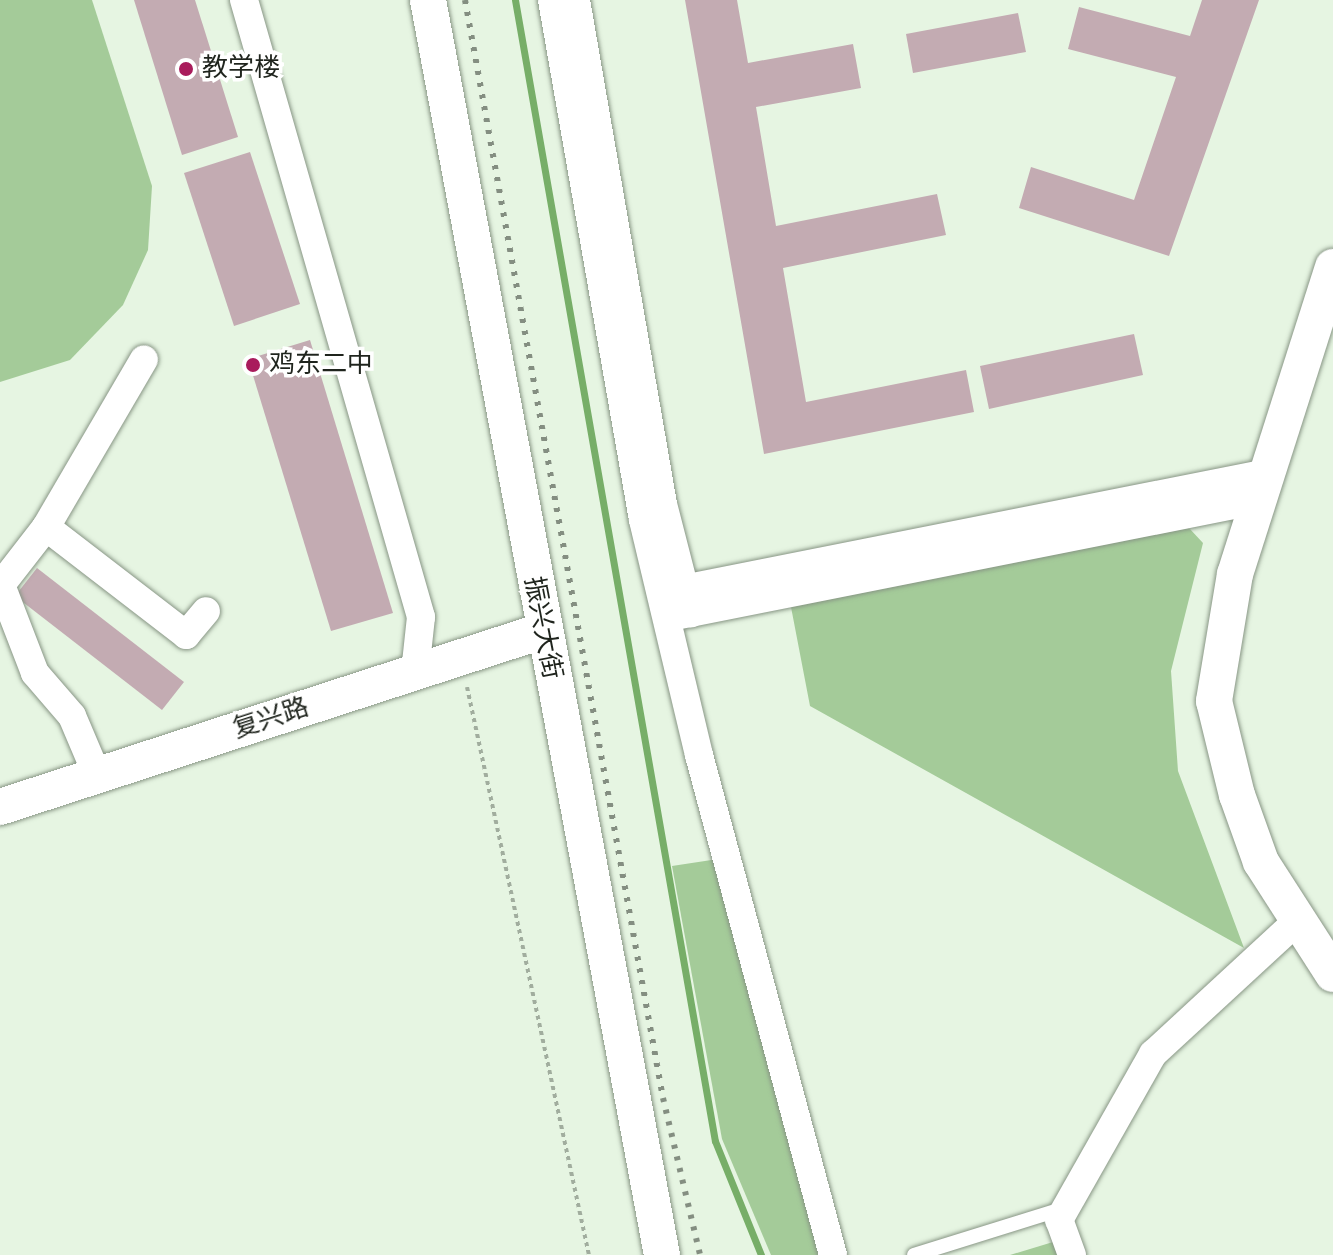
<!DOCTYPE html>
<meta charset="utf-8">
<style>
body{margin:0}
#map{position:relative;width:1333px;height:1255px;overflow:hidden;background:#e6f5e2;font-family:"Sofia Sans Condensed","Noto Sans SC",sans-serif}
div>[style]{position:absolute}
.green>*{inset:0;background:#a4cb99}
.stream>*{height:7px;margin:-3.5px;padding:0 3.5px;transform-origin:3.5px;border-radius:3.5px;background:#77ae68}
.building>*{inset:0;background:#c3abb2}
.path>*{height:4px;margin-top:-2px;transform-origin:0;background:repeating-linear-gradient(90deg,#a1ad9e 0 4px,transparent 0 8px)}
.roads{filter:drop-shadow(0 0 2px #889685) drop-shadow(0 0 2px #889685)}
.service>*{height:14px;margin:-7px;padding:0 7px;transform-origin:7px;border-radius:7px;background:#fff}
.minor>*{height:28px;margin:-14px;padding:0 14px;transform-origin:14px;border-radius:14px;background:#fff}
.tertiary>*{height:36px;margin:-18px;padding:0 18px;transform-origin:18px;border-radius:18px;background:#fff}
.rail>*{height:6px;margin-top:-3px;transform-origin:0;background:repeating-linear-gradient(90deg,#848e81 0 4px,transparent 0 12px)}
.dots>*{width:22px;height:22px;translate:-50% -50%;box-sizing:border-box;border:4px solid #fff;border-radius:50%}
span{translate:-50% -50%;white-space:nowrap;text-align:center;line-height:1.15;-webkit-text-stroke:7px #fff;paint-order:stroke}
.poi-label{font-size:26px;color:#1f241d}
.left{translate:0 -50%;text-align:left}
.street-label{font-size:26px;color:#1f241d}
</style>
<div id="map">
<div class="green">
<div style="clip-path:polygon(0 0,92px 0,152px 186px,148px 250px,123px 305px,70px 360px,0 382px)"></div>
<div style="clip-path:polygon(1189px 528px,1203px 543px,1171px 671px,1178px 771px,1244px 948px,810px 706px,791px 607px)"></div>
<div style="clip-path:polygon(718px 859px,822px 1255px,771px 1255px,722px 1139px,672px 866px)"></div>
<div style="clip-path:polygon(1053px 1242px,1057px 1255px,1010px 1255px)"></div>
</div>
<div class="stream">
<div style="left:515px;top:0;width:1158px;rotate:80.06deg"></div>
<div style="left:715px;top:1141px;width:123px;rotate:68deg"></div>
</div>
<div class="building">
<div style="clip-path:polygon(134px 0,195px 0,238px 137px,182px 155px)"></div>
<div style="clip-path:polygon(685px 0,737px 0,748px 63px,853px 44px,861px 88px,756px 107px,776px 226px,937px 194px,946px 235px,783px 268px,806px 402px,966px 370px,974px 412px,764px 454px)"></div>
<div style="clip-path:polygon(1202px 0,1259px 0,1169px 256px,1019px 208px,1031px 167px,1134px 200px,1176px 77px,1068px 49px,1079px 7px,1190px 36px)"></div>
<div style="clip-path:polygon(1018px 13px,1026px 52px,913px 73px,906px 34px)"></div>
<div style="clip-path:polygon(250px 152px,300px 304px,234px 326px,184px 173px)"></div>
<div style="clip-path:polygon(1134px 334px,1143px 375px,989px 409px,980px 366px)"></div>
<div style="clip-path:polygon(310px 340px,393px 613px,331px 631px,248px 359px)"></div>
<div style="clip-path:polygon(37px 568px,184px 682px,162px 710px,15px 596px)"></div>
</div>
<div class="path">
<div style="left:467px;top:687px;width:581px;rotate:77.88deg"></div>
</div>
<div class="roads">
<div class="service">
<div style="left:914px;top:1255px;width:155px;rotate:-17.3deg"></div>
</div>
<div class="minor">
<div style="left:244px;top:0;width:642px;rotate:73.99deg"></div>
<div style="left:421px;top:617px;width:55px;rotate:96.2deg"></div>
<div style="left:552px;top:0;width:528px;rotate:80.07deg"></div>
<div style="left:643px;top:520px;width:242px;rotate:76.6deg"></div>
<div style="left:699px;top:755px;width:518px;rotate:75deg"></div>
<div style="left:576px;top:0;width:511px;rotate:80.21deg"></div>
<div style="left:663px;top:504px;width:113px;rotate:75.6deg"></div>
<div style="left:46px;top:527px;width:177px;rotate:37.6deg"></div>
<div style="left:186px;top:635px;width:31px;rotate:-50deg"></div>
<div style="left:668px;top:592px;width:611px;rotate:-11.24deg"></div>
<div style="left:675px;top:616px;width:595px;rotate:-11.23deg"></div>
<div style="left:97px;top:775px;width:64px;rotate:-113deg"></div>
<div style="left:72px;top:716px;width:57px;rotate:-130.7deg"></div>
<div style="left:35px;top:673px;width:94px;rotate:-111.1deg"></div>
<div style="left:1px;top:585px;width:73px;rotate:-52.2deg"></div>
<div style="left:46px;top:527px;width:194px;rotate:-59.7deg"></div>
<div style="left:1072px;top:1255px;width:37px;rotate:-110deg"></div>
<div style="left:1059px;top:1220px;width:191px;rotate:-60.5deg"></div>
<div style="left:1153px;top:1054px;width:196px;rotate:-42.7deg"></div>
</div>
<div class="tertiary">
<div style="left:428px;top:0;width:1277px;rotate:79.44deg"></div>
<div style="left:1333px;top:267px;width:322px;rotate:107.7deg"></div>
<div style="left:1235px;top:574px;width:129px;rotate:99.4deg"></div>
<div style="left:1214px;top:701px;width:97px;rotate:76.3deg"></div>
<div style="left:1237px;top:795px;width:71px;rotate:70.3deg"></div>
<div style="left:1261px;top:862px;width:133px;rotate:57.3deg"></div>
<div style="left:0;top:807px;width:570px;rotate:-17.99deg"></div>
</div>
</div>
<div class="rail">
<div style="left:465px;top:0;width:1116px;rotate:79.78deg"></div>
<div style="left:663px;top:1098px;width:161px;rotate:76.7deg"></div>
</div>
<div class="dots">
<div style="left:186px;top:69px;background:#a91c5c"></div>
<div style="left:253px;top:365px;background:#a91c5c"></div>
</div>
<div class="poi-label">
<span class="left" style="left:202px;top:69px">教学楼</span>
<span class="left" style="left:269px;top:365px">鸡东二中</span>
</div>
<div class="street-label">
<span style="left:542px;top:628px;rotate:79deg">振兴大街</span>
<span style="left:271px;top:719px;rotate:-18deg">复兴路</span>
</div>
</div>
